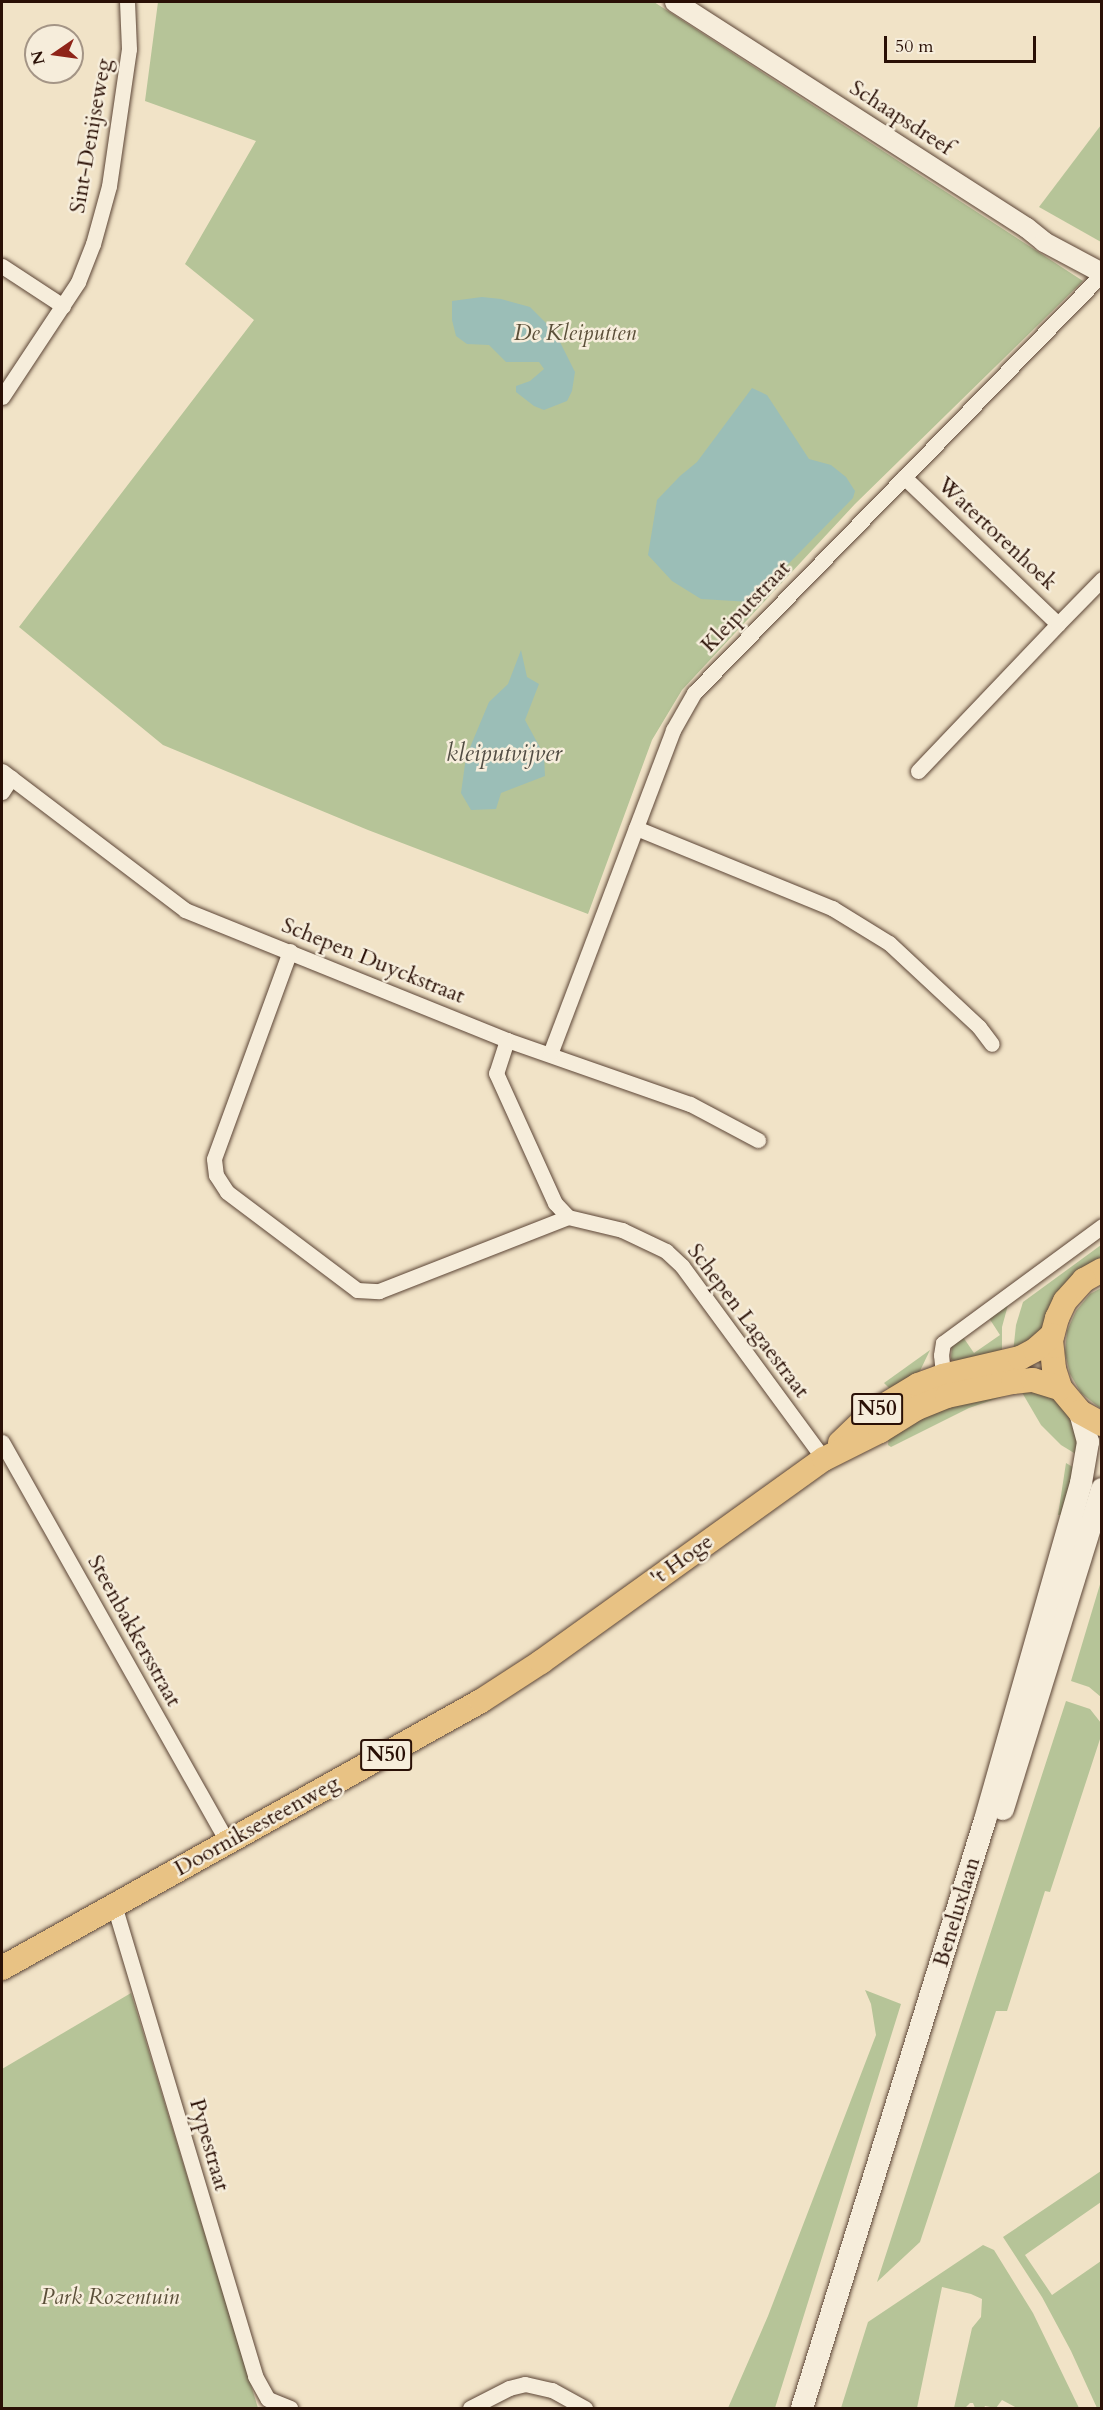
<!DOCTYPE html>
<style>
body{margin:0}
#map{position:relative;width:1103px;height:2410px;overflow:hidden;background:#f1e3c7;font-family:Cardo,serif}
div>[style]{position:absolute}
.green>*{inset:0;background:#b6c498}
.water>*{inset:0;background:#9bbeb7}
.roads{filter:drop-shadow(0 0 2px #5c4536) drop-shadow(0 0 2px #5c4536)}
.minor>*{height:15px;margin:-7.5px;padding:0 7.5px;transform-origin:7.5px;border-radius:7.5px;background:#f6eddb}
.tertiary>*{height:20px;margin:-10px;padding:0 10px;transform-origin:10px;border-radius:10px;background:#f6eddb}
.secondary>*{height:22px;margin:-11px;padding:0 11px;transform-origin:11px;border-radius:11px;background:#f6eddb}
.primary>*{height:24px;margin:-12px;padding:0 12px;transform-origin:12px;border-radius:12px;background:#e8c284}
span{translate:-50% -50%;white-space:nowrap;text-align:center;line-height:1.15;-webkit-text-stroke:5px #f6eddb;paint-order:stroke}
.shield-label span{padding:2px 4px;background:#f6eddb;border:2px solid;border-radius:4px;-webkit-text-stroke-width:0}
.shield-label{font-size:21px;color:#2a1006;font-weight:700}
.street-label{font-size:22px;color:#2a1006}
.park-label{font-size:22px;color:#5b4f39;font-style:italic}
.water-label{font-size:24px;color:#524d44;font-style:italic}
.frame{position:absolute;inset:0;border:3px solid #2a1006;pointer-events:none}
.north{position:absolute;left:24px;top:24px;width:60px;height:60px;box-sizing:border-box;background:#f6eddb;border:2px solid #a49586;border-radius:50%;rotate:257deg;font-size:16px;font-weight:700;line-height:24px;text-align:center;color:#2a1006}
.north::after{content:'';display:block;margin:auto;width:21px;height:27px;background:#8f2418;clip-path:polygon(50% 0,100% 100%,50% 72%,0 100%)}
.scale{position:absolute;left:884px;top:36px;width:152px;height:27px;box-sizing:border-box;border:3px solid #2a1006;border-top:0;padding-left:8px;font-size:18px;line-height:21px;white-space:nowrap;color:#2a1006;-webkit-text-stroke:4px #f6eddb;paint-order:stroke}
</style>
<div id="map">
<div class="green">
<div style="clip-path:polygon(158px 2px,654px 2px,1083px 281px,855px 504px,682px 690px,652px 740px,588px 914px,368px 830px,163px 745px,19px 627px,254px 320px,185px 264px,256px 141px,145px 101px)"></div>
<div style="clip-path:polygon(1101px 125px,1101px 242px,1039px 207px)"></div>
<div style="clip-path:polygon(1101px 1245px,1101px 1260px,1042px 1329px,1013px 1353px,1016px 1325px,1023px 1302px)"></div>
<div style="clip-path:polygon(1101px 1288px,1101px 1409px,1081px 1393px,1070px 1374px,1065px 1353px,1067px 1331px,1076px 1311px,1090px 1294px)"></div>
<div style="clip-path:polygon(1008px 1305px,1002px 1327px,1002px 1355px,957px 1363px,951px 1359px,952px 1346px,963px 1337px,974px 1353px,1000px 1335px,989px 1318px)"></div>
<div style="clip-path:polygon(930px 1350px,919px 1373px,890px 1389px,884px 1383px)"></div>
<div style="clip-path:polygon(1020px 1389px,1051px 1395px,1060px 1405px,1071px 1420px,1077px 1436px,1079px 1456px,1061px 1445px,1041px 1425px)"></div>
<div style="clip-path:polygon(1010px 1394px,969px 1408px,891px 1447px,888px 1445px,889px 1435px,936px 1408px)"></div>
<div style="clip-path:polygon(1066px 1463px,1076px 1469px,1063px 1515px,1058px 1515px)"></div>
<div style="clip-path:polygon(1101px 1581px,1101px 1697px,1089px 1687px,1071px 1681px)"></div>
<div style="clip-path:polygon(1066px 1701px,1090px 1709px,1101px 1723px,1101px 1736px,1050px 1892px,1045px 1891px,1007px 2011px,996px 2011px,920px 2242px,877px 2282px)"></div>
<div style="clip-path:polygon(865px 1990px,901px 2004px,775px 2408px,728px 2408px,768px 2316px,876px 2035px,871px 2004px)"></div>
<div style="clip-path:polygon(131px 1993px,258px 2408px,2px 2408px,2px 2069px)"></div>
<div style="clip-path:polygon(1101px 2171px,1101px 2202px,1025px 2255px,1052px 2295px,1101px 2261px,1102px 2408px,1097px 2408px,1071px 2351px,1042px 2297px,1003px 2237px)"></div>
<div style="clip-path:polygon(983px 2245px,994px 2250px,1033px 2313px,1079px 2408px,1017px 2408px,1002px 2400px,996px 2408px,985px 2406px,984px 2408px,975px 2408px,973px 2403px,970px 2403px,965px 2408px,954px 2408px,972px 2328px,981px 2317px,982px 2299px,971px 2294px,942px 2287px,917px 2408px,841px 2408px,868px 2322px)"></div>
</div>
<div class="water">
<div style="clip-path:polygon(482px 297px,501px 299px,530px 307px,555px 332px,575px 372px,572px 391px,567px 401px,544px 410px,534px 406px,516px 392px,516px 386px,530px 381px,544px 369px,539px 362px,506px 362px,489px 345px,467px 344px,456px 336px,452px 320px,452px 301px)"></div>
<div style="clip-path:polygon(752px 388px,767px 395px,809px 459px,831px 465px,846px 477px,855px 491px,853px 498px,751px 602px,701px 599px,672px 581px,648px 555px,657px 500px,680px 476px,697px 462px)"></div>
<div style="clip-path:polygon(521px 650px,527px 677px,539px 684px,525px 720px,544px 755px,545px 776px,501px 793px,496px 809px,471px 810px,461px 793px,466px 757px,489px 702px,508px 684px)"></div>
</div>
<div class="roads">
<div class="minor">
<div style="left:2px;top:266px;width:73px;rotate:33.3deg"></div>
<div style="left:2px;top:397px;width:138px;rotate:-56.5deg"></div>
<div style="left:78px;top:282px;width:41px;rotate:-68.5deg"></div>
<div style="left:93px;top:244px;width:60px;rotate:-74.6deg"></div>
<div style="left:109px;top:186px;width:138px;rotate:-81.7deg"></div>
<div style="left:129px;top:49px;width:47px;rotate:-92.4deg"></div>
<div style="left:904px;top:477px;width:213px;rotate:43.7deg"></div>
<div style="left:1058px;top:624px;width:203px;rotate:133.6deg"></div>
<div style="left:1058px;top:624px;width:63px;rotate:-45.6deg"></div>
<div style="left:2px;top:771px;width:230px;rotate:37.2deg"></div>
<div style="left:185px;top:910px;width:347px;rotate:22deg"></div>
<div style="left:507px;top:1040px;width:194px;rotate:19.3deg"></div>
<div style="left:690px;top:1104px;width:77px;rotate:27.9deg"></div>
<div style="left:2px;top:792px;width:17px;rotate:-57deg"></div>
<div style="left:636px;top:828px;width:212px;rotate:22.2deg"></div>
<div style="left:832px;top:908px;width:67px;rotate:31.6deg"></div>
<div style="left:889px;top:943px;width:123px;rotate:43deg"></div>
<div style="left:979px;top:1027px;width:21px;rotate:53deg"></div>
<div style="left:290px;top:951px;width:221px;rotate:110.1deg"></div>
<div style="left:214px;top:1159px;width:16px;rotate:83deg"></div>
<div style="left:216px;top:1175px;width:20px;rotate:57deg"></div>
<div style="left:227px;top:1192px;width:163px;rotate:37deg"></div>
<div style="left:357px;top:1290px;width:22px;rotate:3deg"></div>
<div style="left:379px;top:1291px;width:203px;rotate:-21.4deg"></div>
<div style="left:507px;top:1040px;width:35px;rotate:108deg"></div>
<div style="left:496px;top:1073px;width:143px;rotate:65.6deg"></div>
<div style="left:555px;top:1203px;width:19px;rotate:47deg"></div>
<div style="left:568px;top:1217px;width:56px;rotate:13.5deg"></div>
<div style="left:622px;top:1230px;width:49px;rotate:25.5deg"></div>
<div style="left:666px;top:1251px;width:22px;rotate:43deg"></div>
<div style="left:682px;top:1266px;width:240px;rotate:53.7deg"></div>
<div style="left:550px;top:1054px;width:347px;rotate:-69.2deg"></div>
<div style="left:673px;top:730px;width:43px;rotate:-60.4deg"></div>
<div style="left:694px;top:693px;width:585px;rotate:-45.76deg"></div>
<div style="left:944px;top:1383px;width:28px;rotate:-96deg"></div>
<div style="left:941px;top:1355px;width:12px;rotate:-81deg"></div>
<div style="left:943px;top:1343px;width:197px;rotate:-36.3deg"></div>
<div style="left:2px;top:1442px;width:459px;rotate:60.6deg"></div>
<div style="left:114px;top:1905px;width:492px;rotate:73.3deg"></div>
<div style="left:255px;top:2376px;width:26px;rotate:61deg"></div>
<div style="left:268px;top:2399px;width:24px;rotate:22deg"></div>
<div style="left:470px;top:2408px;width:44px;rotate:-27.1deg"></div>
<div style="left:509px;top:2388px;width:16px;rotate:-14deg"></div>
<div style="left:525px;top:2384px;width:28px;rotate:13deg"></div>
<div style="left:552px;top:2390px;width:38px;rotate:29deg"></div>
</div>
<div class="tertiary">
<div style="left:675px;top:2px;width:418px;rotate:32.7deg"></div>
<div style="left:1027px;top:228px;width:22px;rotate:39deg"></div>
<div style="left:1044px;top:242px;width:66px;rotate:28.1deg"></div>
</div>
<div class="secondary">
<div style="left:1003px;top:1809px;width:335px;rotate:-72.8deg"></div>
<div style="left:802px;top:2408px;width:616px;rotate:-72.71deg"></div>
<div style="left:985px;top:1820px;width:350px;rotate:-74.1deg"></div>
<div style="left:1081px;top:1483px;width:42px;rotate:-80.3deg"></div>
<div style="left:1088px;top:1442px;width:31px;rotate:-105deg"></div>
</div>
<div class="primary">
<div style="left:1102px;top:1270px;width:21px;rotate:151deg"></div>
<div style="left:1084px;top:1280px;width:28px;rotate:132deg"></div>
<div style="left:1065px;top:1301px;width:19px;rotate:115deg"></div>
<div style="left:1057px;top:1318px;width:23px;rotate:105deg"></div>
<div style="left:1051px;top:1340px;width:29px;rotate:84deg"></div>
<div style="left:1054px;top:1369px;width:20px;rotate:72deg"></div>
<div style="left:1060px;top:1388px;width:31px;rotate:50deg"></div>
<div style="left:1080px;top:1412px;width:25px;rotate:29deg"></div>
<div style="left:840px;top:1443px;width:42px;rotate:-44deg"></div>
<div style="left:870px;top:1414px;width:56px;rotate:-31.1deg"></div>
<div style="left:918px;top:1385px;width:27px;rotate:-20deg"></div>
<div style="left:943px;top:1376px;width:79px;rotate:-13.2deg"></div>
<div style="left:1020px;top:1358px;width:17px;rotate:-28deg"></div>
<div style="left:1035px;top:1350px;width:23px;rotate:-41deg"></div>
<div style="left:2px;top:1968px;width:548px;rotate:-29.14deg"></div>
<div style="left:481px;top:1701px;width:72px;rotate:-33deg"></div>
<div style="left:541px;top:1662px;width:348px;rotate:-35.7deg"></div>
<div style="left:824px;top:1459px;width:63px;rotate:-26.6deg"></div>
<div style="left:880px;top:1431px;width:44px;rotate:-31.9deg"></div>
<div style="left:917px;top:1408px;width:32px;rotate:-22deg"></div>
<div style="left:947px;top:1396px;width:67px;rotate:-12deg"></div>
<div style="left:1013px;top:1382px;width:20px;rotate:-6deg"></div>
<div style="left:1033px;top:1380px;width:28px;rotate:17deg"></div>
</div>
</div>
<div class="shield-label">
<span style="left:877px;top:1409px">N50</span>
<span style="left:386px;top:1755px">N50</span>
</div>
<div class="street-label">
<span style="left:901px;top:118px;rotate:33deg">Schaapsdreef</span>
<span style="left:91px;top:136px;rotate:-80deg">Sint-Denijseweg</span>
<span style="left:997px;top:534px;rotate:43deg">Watertorenhoek</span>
<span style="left:746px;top:607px;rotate:-46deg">Kleiputstraat</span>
<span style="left:373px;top:961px;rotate:22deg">Schepen Duyckstraat</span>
<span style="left:748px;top:1321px;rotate:53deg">Schepen Lagaestraat</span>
<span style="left:682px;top:1560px;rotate:-36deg">'t Hoge</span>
<span style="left:134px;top:1631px;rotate:61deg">Steenbakkersstraat</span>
<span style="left:257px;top:1826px;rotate:-29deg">Doorniksesteenweg</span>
<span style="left:957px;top:1912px;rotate:-73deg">Beneluxlaan</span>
<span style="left:209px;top:2145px;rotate:74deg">Pypestraat</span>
</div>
<div class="park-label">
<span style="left:575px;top:334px">De Kleiputten</span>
<span style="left:110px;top:2298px">Park Rozentuin</span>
</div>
<div class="water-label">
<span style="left:504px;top:754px">kleiputvijver</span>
</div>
<div class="frame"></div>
<div class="north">N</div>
<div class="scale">50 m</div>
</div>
